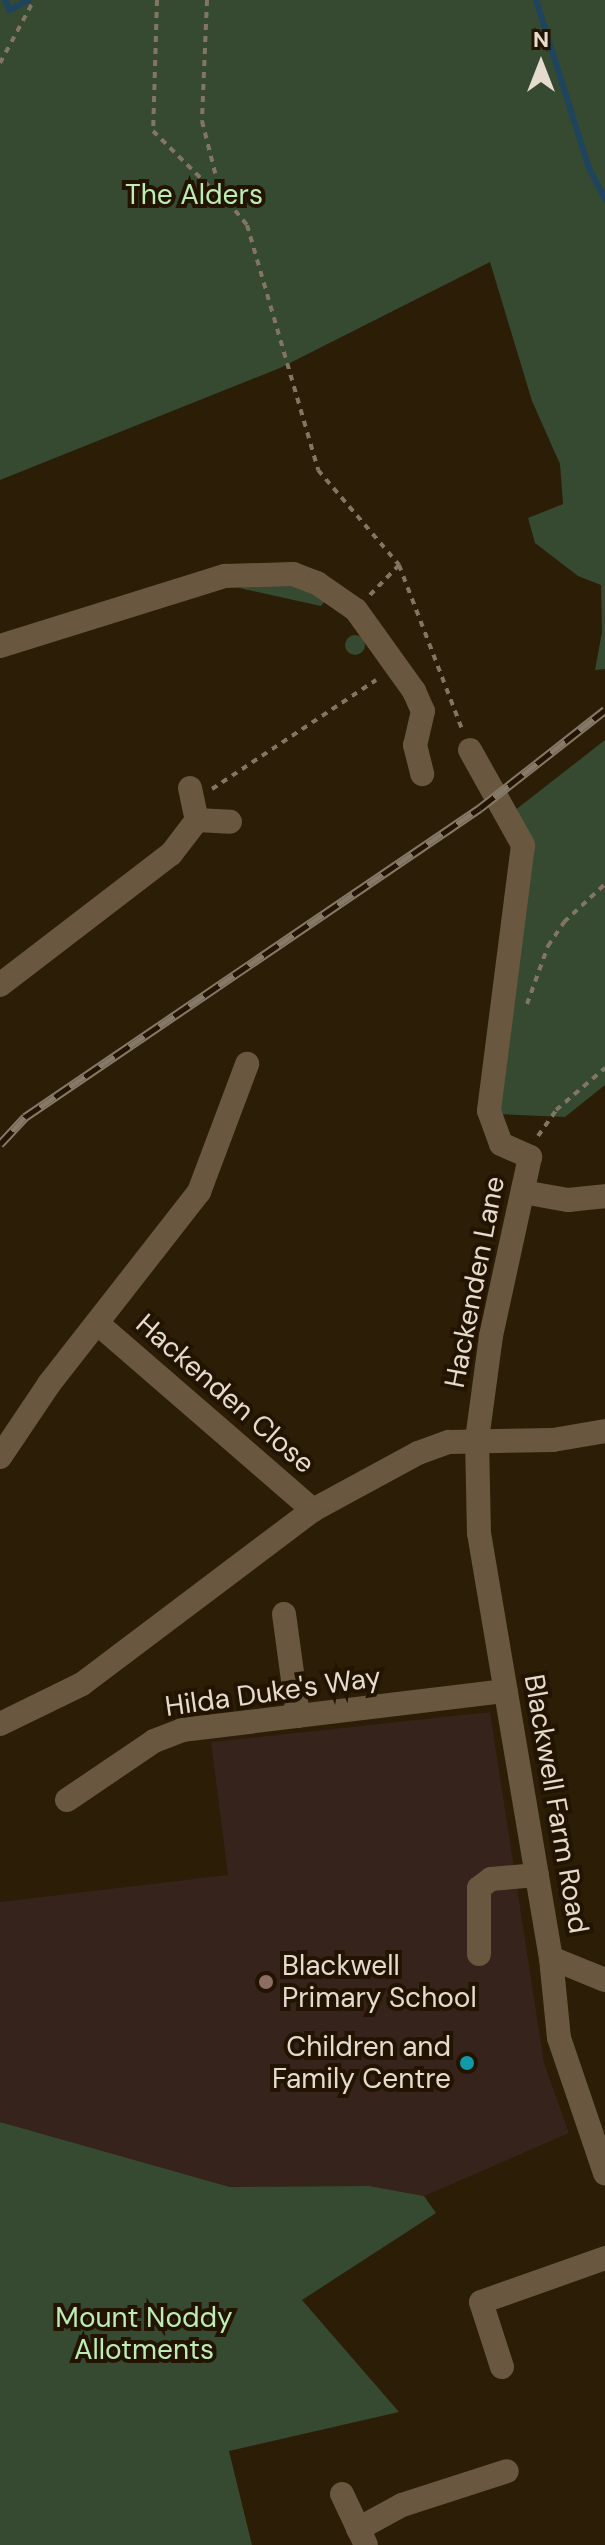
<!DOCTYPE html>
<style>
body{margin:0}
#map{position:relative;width:605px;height:2545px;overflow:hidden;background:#2c1d07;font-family:"DM Sans",sans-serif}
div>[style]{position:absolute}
.education>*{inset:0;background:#35231c}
.green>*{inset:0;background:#354a30}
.round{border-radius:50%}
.stream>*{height:6px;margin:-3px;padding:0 3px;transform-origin:3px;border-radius:3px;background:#1f445d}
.path>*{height:4px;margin-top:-2px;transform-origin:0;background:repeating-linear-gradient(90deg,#827563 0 6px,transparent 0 12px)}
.minor>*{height:24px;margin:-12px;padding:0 12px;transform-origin:12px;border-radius:12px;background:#695740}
.rail>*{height:9px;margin-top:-4.5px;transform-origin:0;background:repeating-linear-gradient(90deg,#231401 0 18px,#867967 0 36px);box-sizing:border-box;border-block:2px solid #867967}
.dots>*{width:22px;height:22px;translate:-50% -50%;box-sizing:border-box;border:4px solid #231401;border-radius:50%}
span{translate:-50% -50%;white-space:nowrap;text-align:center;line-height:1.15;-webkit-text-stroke:8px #231401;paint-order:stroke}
.park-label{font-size:28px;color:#bdecb4}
.street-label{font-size:28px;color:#e5dbce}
.poi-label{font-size:28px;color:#e5dbce}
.left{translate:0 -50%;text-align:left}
.right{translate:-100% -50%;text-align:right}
.north{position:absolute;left:501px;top:24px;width:80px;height:80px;-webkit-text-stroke:6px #231401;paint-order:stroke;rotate:0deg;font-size:22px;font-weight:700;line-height:32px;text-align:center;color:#e5dbce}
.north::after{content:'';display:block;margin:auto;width:28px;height:36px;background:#e5dbce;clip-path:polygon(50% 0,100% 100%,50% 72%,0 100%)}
</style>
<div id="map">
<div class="education">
<div style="clip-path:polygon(490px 1712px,544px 2063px,569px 2133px,424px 2196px,369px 2186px,230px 2187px,0 2122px,0 1902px,228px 1875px,211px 1742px)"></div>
</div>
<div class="green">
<div style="clip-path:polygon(0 0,605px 0,605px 669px,595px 670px,602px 632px,601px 585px,578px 576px,535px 543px,528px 518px,563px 504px,560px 464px,532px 401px,490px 262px,280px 368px,0 480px)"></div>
<div style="clip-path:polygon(282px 579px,326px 600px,321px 606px,239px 588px)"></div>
<div class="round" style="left:345px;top:635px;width:20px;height:20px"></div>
<div style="clip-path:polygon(605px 740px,605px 1085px,565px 1117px,496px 1114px,535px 842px,514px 811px)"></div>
<div style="clip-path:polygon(0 2122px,230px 2187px,369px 2186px,424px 2196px,436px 2213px,302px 2300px,399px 2412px,229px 2451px,252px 2545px,0 2545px)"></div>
</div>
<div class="stream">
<div style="left:5px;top:0;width:11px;rotate:63deg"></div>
<div style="left:10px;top:10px;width:21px;rotate:-28deg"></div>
<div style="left:536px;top:0;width:176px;rotate:72.5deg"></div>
<div style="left:589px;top:168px;width:35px;rotate:63deg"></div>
</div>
<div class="path">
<div style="left:157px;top:0;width:131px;rotate:91.7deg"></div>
<div style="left:153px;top:131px;width:97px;rotate:44.6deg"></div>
<div style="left:207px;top:0;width:121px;rotate:92.4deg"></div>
<div style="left:202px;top:121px;width:73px;rotate:75.8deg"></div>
<div style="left:220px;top:192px;width:43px;rotate:50.7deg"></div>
<div style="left:247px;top:225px;width:255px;rotate:73.8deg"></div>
<div style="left:318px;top:470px;width:125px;rotate:49.5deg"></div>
<div style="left:399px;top:565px;width:179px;rotate:69deg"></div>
<div style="left:0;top:63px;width:72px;rotate:-61.6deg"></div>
<div style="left:370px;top:595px;width:42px;rotate:-46deg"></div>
<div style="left:212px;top:789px;width:197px;rotate:-33.6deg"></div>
<div style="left:527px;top:1004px;width:62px;rotate:-70.1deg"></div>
<div style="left:548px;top:946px;width:29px;rotate:-56deg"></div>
<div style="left:564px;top:922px;width:56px;rotate:-42.8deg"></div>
<div style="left:538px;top:1136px;width:32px;rotate:-55deg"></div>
<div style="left:556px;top:1110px;width:65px;rotate:-40.6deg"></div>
</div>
<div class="minor">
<div style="left:0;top:646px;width:236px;rotate:-17.3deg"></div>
<div style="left:225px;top:576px;width:68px;rotate:-1.7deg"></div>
<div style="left:293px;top:574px;width:26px;rotate:21deg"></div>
<div style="left:317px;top:583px;width:47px;rotate:34.7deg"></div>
<div style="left:356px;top:610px;width:100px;rotate:54.4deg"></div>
<div style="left:414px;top:691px;width:22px;rotate:66deg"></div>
<div style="left:423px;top:711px;width:35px;rotate:103deg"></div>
<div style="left:415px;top:745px;width:30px;rotate:76deg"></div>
<div style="left:470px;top:750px;width:109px;rotate:60.8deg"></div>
<div style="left:523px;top:845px;width:268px;rotate:97.3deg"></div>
<div style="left:489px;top:1111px;width:35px;rotate:70deg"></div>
<div style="left:501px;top:1144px;width:32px;rotate:24deg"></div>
<div style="left:530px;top:1157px;width:183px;rotate:102.3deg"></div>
<div style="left:491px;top:1336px;width:104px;rotate:97.7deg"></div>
<div style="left:477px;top:1439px;width:94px;rotate:88.8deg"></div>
<div style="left:479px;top:1533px;width:431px;rotate:80.4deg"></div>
<div style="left:551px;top:1958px;width:80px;rotate:84.3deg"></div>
<div style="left:559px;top:2038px;width:143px;rotate:71.2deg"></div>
<div style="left:190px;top:788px;width:33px;rotate:78deg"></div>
<div style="left:197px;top:820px;width:33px;rotate:3deg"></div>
<div style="left:0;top:985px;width:215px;rotate:-37.5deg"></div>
<div style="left:171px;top:854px;width:43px;rotate:-52.6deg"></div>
<div style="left:523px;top:1192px;width:46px;rotate:10.1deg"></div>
<div style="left:568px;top:1200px;width:37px;rotate:-6deg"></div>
<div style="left:97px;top:1323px;width:286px;rotate:40.9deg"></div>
<div style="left:0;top:1457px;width:88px;rotate:-56.1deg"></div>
<div style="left:49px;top:1384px;width:244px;rotate:-52deg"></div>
<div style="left:199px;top:1192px;width:137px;rotate:-69.4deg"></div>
<div style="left:284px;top:1614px;width:103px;rotate:82.2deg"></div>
<div style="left:0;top:1724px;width:91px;rotate:-26deg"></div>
<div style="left:82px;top:1684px;width:289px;rotate:-37deg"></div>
<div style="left:313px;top:1510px;width:119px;rotate:-28.5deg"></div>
<div style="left:418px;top:1453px;width:33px;rotate:-20deg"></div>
<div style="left:449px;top:1442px;width:104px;rotate:-1.1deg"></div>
<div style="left:553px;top:1440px;width:53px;rotate:-9.8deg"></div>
<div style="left:67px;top:1800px;width:105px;rotate:-34.1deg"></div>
<div style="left:154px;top:1741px;width:30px;rotate:-21deg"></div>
<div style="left:182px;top:1730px;width:326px;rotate:-6.9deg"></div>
<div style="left:479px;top:1954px;width:66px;rotate:-90deg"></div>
<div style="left:479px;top:1888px;width:15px;rotate:-37deg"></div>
<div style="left:491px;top:1879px;width:46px;rotate:-5deg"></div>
<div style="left:551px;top:1958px;width:58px;rotate:22.2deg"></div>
<div style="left:502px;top:2367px;width:68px;rotate:-107.9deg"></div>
<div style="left:481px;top:2302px;width:132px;rotate:-19.5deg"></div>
<div style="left:342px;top:2494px;width:56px;rotate:64.8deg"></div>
<div style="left:358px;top:2529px;width:50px;rotate:-28.6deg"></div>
<div style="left:402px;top:2505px;width:110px;rotate:-17.9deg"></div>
</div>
<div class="rail">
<div style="left:0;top:1144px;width:37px;rotate:-47deg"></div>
<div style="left:25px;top:1117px;width:550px;rotate:-34.18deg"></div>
<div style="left:480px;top:808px;width:159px;rotate:-38.1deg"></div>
</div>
<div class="dots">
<div style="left:266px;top:1982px;background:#8d6e63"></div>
<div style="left:467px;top:2063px;background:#0f9aa8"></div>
</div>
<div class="park-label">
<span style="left:194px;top:195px">The Alders</span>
<span style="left:144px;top:2334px">Mount Noddy<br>Allotments</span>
</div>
<div class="street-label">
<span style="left:475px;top:1282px;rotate:-79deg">Hackenden Lane</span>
<span style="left:225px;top:1394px;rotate:41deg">Hackenden Close</span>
<span style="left:273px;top:1692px;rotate:-8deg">Hilda Duke's Way</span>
<span style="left:556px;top:1804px;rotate:80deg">Blackwell Farm Road</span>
</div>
<div class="poi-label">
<span class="left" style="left:282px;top:1982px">Blackwell<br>Primary School</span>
<span class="right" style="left:451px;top:2063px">Children and<br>Family Centre</span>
</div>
<div class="north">N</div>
</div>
